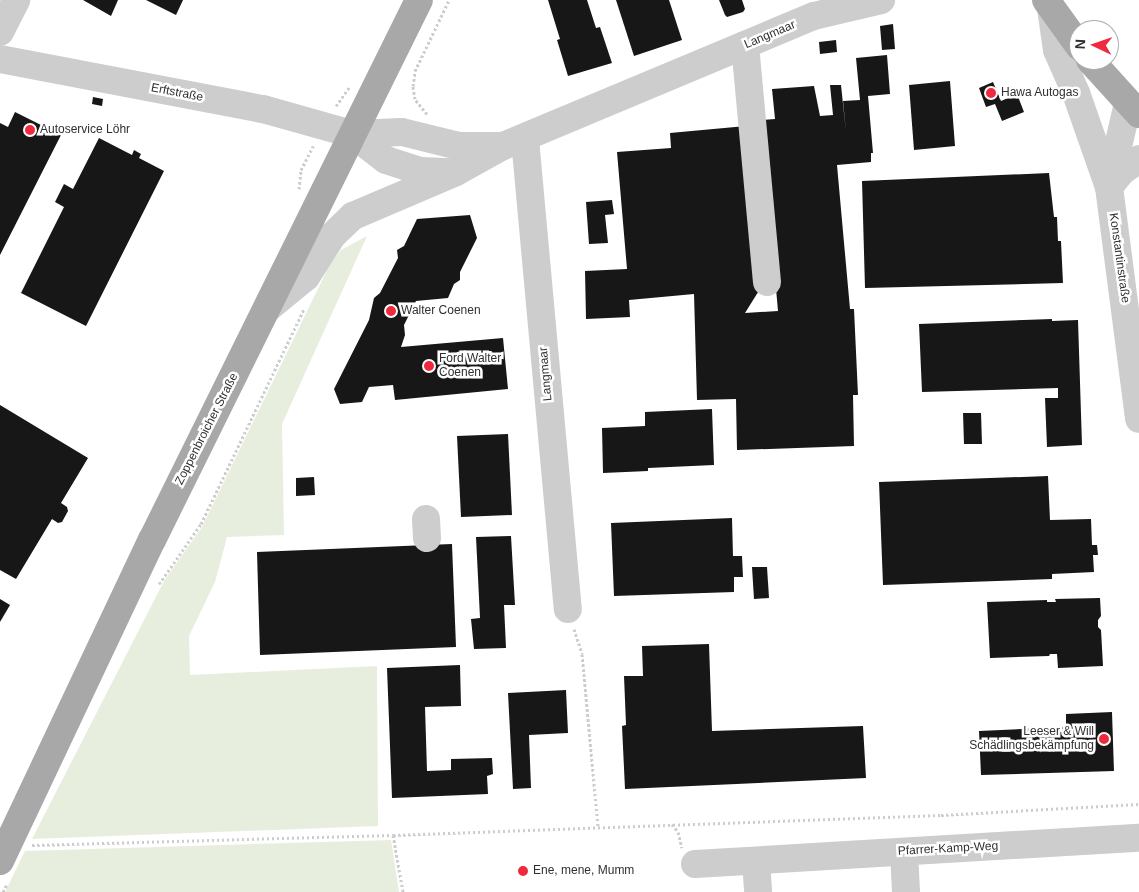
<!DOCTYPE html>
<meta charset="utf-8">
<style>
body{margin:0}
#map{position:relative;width:1139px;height:892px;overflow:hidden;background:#fff;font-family:Helvetica,sans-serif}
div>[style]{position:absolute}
.green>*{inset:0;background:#e7eede}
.building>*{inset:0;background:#171717}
.path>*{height:3px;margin-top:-1.5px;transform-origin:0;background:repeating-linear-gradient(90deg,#cdcdcd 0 2.5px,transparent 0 5px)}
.minor>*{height:28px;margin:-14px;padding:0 14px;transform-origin:14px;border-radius:14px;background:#cdcdcd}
.major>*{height:28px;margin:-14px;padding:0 14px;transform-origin:14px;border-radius:14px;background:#a8a8a8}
.dots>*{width:14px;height:14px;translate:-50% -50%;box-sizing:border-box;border:2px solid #fff;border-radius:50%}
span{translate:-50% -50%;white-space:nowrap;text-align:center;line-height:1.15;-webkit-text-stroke:5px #fff;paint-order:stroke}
.street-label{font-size:12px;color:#303030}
.poi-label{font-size:12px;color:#303030}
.left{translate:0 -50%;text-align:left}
.right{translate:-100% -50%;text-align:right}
.north{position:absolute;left:1069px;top:20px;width:50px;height:50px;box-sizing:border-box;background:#fff;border:1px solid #acacac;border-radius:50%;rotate:273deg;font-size:14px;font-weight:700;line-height:20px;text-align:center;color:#303030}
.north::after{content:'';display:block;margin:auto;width:18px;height:22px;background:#f0293f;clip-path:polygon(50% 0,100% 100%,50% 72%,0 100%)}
</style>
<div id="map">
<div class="green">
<div style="clip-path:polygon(367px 236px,282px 424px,284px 535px,227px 537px,215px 582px,189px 636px,190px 675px,377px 666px,378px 826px,32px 839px,164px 581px,202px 527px,330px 264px,341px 250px)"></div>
<div style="clip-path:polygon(391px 840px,399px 892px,5px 892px,25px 851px)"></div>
</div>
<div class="building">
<div style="clip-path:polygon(83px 0,118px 0,111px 16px)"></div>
<div style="clip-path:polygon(146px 0,183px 0,176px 15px)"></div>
<div style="clip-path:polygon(548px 0,587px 0,596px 28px,600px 27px,612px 63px,568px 76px,557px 40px,560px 39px)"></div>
<div style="clip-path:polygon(616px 0,669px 0,682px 40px,634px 56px)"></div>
<div style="clip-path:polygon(719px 0,742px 0,745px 9px,743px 12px,727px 17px,725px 15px)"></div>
<div style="clip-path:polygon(893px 24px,895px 49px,882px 50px,880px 26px)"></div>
<div style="clip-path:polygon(836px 40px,837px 52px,820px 54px,819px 42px)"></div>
<div style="clip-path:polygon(887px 55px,890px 94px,868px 96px,873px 153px,871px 153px,871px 162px,837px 165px,850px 309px,854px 309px,858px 395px,853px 395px,854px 446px,737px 450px,736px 399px,697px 400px,694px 294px,629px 300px,630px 317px,586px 319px,585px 271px,627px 269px,617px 152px,671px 148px,670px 133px,746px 126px,760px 289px,745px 313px,778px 311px,761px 120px,775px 119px,772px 89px,814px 86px,820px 116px,833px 115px,830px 85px,841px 85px,846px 132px,843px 101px,860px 100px,856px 58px)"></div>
<div style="clip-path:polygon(950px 81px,955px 146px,914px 150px,909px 85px)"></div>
<div style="clip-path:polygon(993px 82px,1001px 101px,1017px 94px,1024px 112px,1002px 121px,995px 104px,986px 107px,979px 88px)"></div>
<div style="clip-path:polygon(93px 97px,103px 99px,102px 106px,92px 104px)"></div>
<div style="clip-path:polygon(15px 112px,61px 135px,0 255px,0 123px,8px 127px)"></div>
<div style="clip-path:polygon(99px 138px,132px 155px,134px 150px,141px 154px,139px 158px,164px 171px,86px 326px,21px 293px,64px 207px,55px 202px,64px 184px,73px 189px)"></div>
<div style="clip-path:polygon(1049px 173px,1054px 217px,1057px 217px,1058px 241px,1061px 241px,1063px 283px,865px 288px,862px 181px)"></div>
<div style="clip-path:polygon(612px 200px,614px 214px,605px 215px,608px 243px,589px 244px,586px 202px)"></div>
<div style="clip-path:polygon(470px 215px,477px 238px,460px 272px,460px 280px,454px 284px,448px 298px,416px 301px,404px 325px,405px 335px,401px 347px,503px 338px,508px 389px,395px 400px,393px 385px,369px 387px,362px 402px,340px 404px,334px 389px,369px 320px,374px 298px,380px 293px,398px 258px,397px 250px,404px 246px,417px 219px)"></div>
<div style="clip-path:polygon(1052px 319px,1052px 321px,1078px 320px,1082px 445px,1047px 447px,1045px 398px,1058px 398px,1058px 388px,922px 392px,919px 324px)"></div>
<div style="clip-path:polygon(0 405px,88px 458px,61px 503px,67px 507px,68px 511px,62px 522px,58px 523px,52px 519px,16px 579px,0 570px)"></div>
<div style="clip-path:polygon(712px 409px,714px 465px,648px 468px,648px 471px,603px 473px,602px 428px,645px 426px,645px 412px)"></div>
<div style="clip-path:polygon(963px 413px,981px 413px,982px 444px,964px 444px)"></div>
<div style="clip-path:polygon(508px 434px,512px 515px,461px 517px,457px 436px)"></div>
<div style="clip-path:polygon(1048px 476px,1050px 520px,1091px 519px,1092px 545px,1097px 545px,1098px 555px,1093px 555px,1094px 572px,1052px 574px,1052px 579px,883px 585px,879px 482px)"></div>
<div style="clip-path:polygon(314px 477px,315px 495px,296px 496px,296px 478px)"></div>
<div style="clip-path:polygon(732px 518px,733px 556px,742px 556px,743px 577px,734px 577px,734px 592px,614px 596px,611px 523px)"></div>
<div style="clip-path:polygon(511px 536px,515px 605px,504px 605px,506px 648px,474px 649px,471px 619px,480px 618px,476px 537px)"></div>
<div style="clip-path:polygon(452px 544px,456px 647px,260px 655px,257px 552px)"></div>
<div style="clip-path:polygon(752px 567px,767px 567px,769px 598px,754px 599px)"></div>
<div style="clip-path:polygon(1100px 598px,1101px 616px,1098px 620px,1098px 627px,1101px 630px,1103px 666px,1058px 668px,1057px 654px,1050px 654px,1049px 656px,990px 658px,987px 602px,1047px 600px,1047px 602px,1056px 602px,1055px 599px)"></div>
<div style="clip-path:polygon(0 599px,10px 605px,0 622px)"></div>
<div style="clip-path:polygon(709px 644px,712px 731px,863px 726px,866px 778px,625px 789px,622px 726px,626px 725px,624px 676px,643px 676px,642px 646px)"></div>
<div style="clip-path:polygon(460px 665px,461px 706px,425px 707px,427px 771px,451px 770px,451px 759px,492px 758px,493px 774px,487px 776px,488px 794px,392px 798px,387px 668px)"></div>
<div style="clip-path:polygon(566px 690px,568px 733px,529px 735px,531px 788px,513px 789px,508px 693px)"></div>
<div style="clip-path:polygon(1112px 712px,1114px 771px,981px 775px,979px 731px,1066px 727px,1066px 714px)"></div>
</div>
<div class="path">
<div style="left:336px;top:106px;width:24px;rotate:-55deg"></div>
<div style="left:427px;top:114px;width:19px;rotate:-129deg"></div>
<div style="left:415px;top:99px;width:13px;rotate:-99deg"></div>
<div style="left:413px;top:86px;width:15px;rotate:-82deg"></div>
<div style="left:415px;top:71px;width:79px;rotate:-64.4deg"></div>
<div style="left:299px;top:189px;width:19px;rotate:-84deg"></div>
<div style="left:301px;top:170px;width:27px;rotate:-63deg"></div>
<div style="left:159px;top:584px;width:73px;rotate:-55deg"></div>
<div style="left:201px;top:524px;width:238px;rotate:-64.4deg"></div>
<div style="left:574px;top:629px;width:26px;rotate:72deg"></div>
<div style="left:582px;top:654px;width:173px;rotate:84.7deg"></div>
<div style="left:672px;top:824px;width:10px;rotate:53deg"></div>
<div style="left:678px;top:832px;width:16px;rotate:76deg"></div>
<div style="left:393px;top:835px;width:548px;rotate:-2.09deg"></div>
<div style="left:941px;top:815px;width:198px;rotate:-3.2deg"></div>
<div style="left:32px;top:845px;width:361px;rotate:-1.6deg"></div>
<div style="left:393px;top:835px;width:58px;rotate:80deg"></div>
<div style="left:3px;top:892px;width:9px;rotate:-63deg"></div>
</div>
<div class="minor">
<div style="left:1051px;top:8px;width:42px;rotate:81.9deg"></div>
<div style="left:1057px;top:50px;width:47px;rotate:66.2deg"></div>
<div style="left:1076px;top:93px;width:100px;rotate:70.7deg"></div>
<div style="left:1109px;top:187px;width:234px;rotate:82.6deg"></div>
<div style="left:0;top:32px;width:36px;rotate:-63deg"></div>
<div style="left:745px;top:45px;width:238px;rotate:84.7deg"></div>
<div style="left:0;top:59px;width:268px;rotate:10.8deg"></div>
<div style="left:263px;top:109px;width:92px;rotate:15.7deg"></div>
<div style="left:352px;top:134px;width:50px;rotate:-2.3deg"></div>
<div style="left:402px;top:132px;width:59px;rotate:13.8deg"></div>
<div style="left:459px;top:146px;width:40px"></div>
<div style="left:352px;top:134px;width:43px;rotate:37.4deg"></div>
<div style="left:386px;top:160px;width:36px;rotate:18deg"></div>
<div style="left:420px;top:171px;width:32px;rotate:2deg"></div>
<div style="left:525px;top:139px;width:472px;rotate:84.8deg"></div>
<div style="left:1109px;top:186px;width:85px;rotate:-77.1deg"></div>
<div style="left:1109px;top:187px;width:21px;rotate:-51deg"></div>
<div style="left:1122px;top:171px;width:21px;rotate:-35deg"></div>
<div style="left:267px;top:309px;width:50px;rotate:-39.4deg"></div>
<div style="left:306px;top:277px;width:49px;rotate:-57.6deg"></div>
<div style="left:332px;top:236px;width:29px;rotate:-44deg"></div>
<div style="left:353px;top:216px;width:112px;rotate:-23.1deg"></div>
<div style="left:456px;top:172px;width:54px;rotate:-29deg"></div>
<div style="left:503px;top:146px;width:337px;rotate:-22.7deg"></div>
<div style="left:814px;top:16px;width:69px;rotate:-13.4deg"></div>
<div style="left:426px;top:519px;width:19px;rotate:87deg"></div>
<div style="left:904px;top:852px;width:40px;rotate:87.1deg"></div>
<div style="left:756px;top:861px;width:31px;rotate:86deg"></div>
<div style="left:695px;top:864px;width:445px;rotate:-3.4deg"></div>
</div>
<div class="major">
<div style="left:1046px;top:0;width:57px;rotate:54.3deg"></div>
<div style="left:1090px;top:60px;width:73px;rotate:47.8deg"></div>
<div style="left:0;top:861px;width:355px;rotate:-64.7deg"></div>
<div style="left:152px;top:540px;width:602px;rotate:-63.69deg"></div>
</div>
<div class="dots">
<div style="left:991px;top:93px;background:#f0293f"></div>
<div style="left:30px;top:130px;background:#f0293f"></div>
<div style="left:391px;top:311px;background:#f0293f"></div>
<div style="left:429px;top:366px;background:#f0293f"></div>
<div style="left:1104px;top:739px;background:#f0293f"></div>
<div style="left:523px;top:871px;background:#f0293f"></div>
</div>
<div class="street-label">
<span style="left:770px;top:35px;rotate:-23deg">Langmaar</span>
<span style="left:177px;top:93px;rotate:11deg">Erftstraße</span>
<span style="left:1119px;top:258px;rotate:82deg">Konstantinstraße</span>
<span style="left:546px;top:374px;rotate:-95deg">Langmaar</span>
<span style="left:207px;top:429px;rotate:-63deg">Zoppenbroicher Straße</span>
<span style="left:948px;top:849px;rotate:-3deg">Pfarrer-Kamp-Weg</span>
</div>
<div class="poi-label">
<span class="left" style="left:1001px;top:93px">Hawa Autogas</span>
<span class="left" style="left:40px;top:130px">Autoservice Löhr</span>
<span class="left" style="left:401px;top:311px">Walter Coenen</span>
<span class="left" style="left:439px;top:366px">Ford Walter<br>Coenen</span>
<span class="right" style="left:1094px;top:739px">Leeser &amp; Will<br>Schädlingsbekämpfung</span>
<span class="left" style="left:533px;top:871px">Ene, mene, Mumm</span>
</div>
<div class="north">N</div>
</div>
